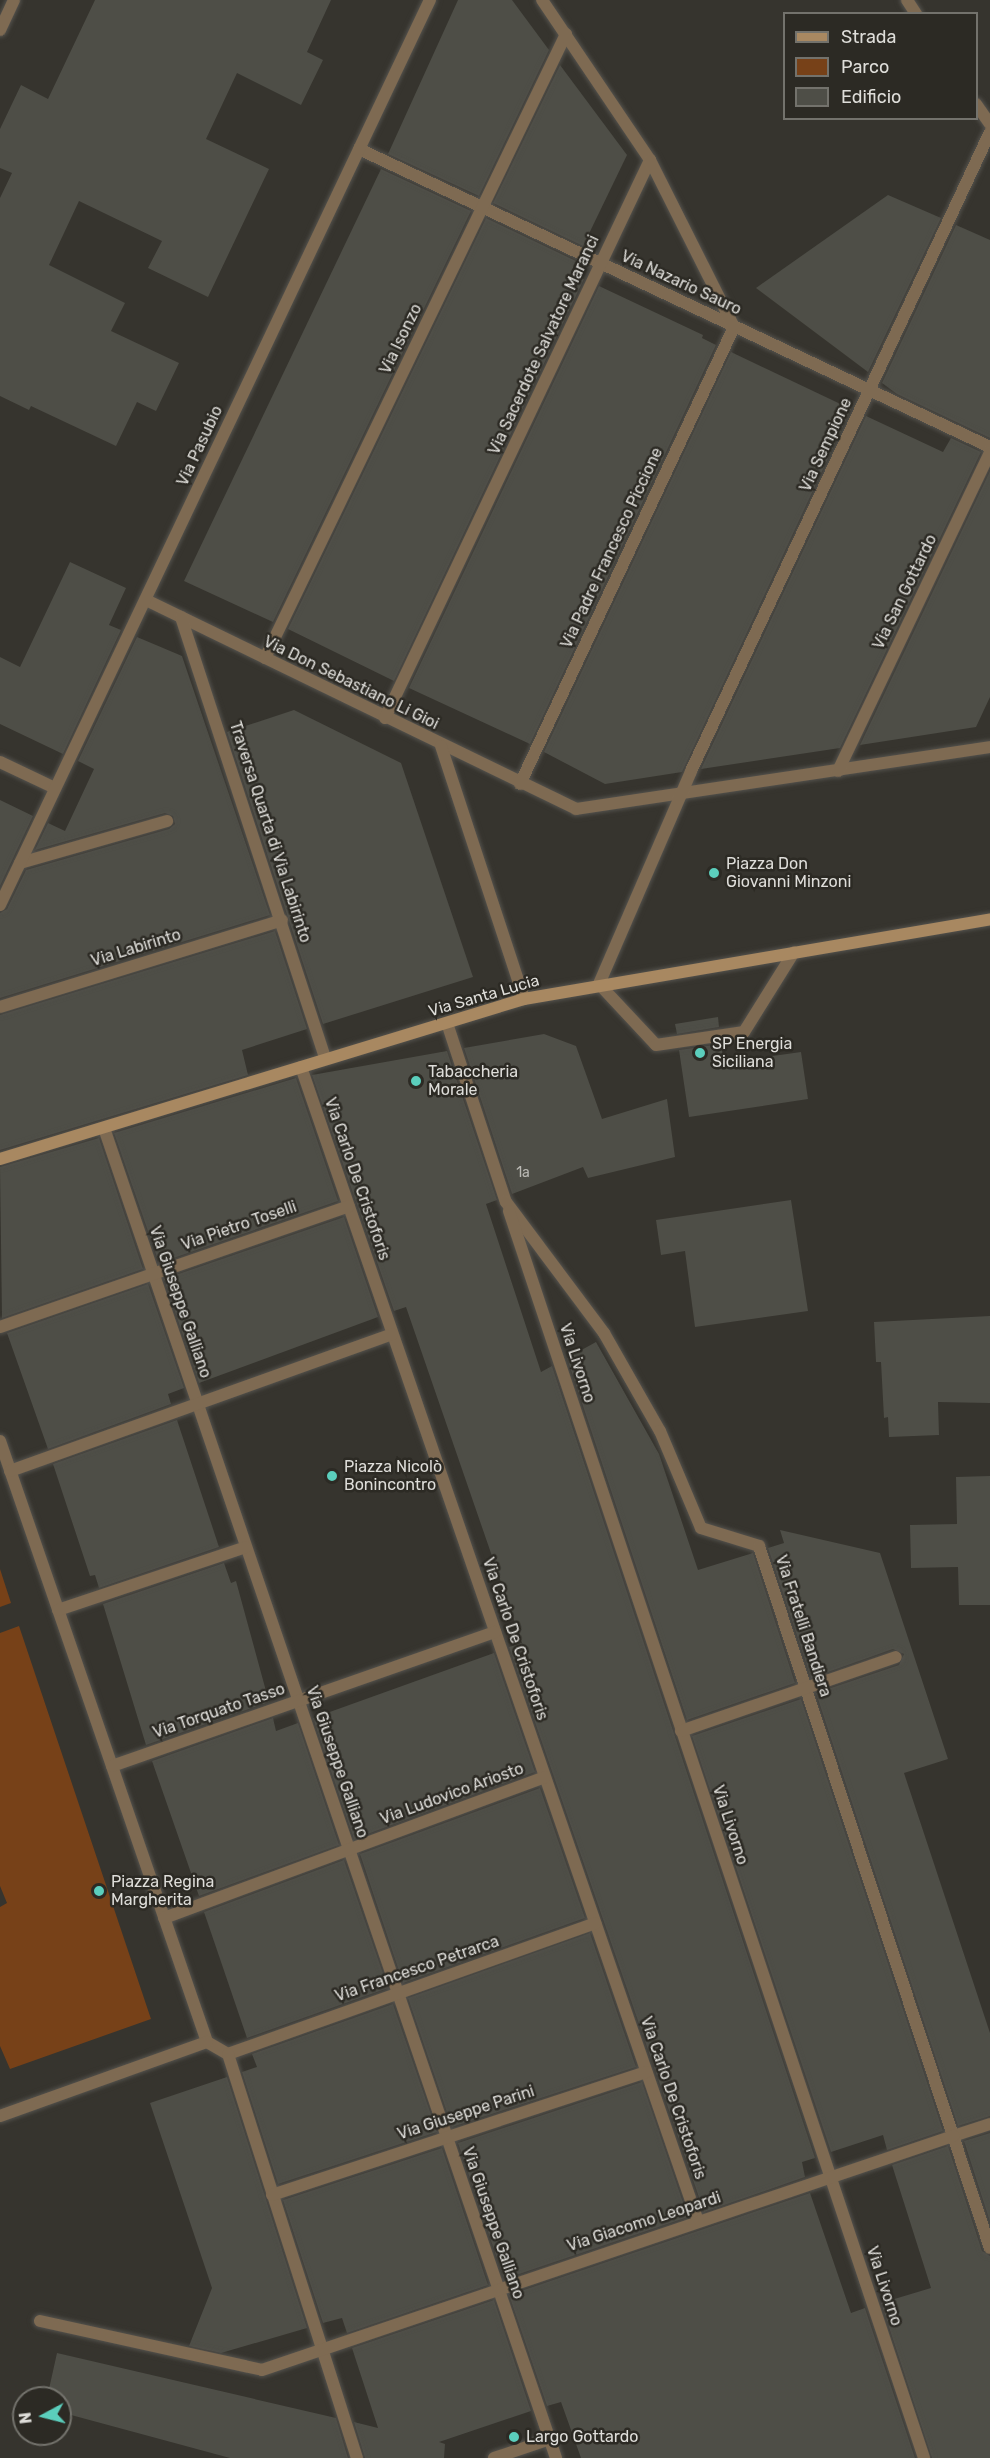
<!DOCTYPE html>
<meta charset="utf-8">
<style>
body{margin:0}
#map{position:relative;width:990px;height:2458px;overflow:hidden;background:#36342e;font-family:Rubik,sans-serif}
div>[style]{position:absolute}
.green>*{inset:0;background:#774118}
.building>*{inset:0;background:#4e4e47}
.roads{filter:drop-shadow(0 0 2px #54524d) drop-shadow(0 0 2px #54524d)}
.service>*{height:12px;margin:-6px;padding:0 6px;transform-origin:6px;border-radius:6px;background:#7e6a52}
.pedestrian>*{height:12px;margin:-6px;padding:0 6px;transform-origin:6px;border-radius:6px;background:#7e6a52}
.minor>*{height:12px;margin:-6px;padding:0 6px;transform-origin:6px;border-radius:6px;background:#7e6a52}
.secondary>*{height:12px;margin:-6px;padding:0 6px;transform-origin:6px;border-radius:6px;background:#a88861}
.dots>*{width:16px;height:16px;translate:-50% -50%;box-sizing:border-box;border:3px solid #2c2a24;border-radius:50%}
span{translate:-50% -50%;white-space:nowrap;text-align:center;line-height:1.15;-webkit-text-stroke:5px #2c2a24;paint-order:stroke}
.number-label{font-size:14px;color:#bab9b4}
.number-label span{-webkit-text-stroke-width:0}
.street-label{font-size:16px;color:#deddd9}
.poi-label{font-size:16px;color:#deddd9}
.left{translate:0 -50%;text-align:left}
.legend{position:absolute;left:783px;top:12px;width:195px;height:108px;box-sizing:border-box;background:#2c2a24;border:2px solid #73726c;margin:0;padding:8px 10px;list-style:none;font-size:18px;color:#deddd9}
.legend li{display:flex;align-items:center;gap:12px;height:30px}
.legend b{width:30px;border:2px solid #73726c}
.north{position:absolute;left:12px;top:2386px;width:60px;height:60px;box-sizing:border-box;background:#2c2a24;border:2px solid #73726c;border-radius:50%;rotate:263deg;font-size:16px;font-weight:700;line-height:24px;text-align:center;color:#deddd9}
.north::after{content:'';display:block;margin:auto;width:21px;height:27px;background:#5bcebc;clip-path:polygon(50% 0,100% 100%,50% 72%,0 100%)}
</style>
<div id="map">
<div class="green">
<div style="clip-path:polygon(0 1569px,11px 1603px,0 1607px)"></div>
<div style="clip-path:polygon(19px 1626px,151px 2019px,10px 2069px,0 2046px,0 1907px,7px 1903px,0 1886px,0 1633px)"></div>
</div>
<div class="building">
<div style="clip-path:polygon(95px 0,331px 0,307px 52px,323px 60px,301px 105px,237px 73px,206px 139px,269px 169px,208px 297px,148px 268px,162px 241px,79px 201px,49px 265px,125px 303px,111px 331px,179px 363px,156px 411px,137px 402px,116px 446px,31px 406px,29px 410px,0 396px,0 198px,12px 173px,0 168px,0 129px,21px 85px,48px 99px)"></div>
<div style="clip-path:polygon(458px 0,512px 0,549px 50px,479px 196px,388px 154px)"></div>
<div style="clip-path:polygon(560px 65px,627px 155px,583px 246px,493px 203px)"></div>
<div style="clip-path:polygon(381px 169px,471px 211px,273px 622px,184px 581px)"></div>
<div style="clip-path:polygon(888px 195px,941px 218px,868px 372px,756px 288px)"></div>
<div style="clip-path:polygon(486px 218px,576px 261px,571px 272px,584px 279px,394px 681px,288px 629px)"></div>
<div style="clip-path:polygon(956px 225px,990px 240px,990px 438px,897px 394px,882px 383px)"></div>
<div style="clip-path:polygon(599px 286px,703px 335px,702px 338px,716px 345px,530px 744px,409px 688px)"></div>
<div style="clip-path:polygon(731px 352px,851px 409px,682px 772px,605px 784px,544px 752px)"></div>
<div style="clip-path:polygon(866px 416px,943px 452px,951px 438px,981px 452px,840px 748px,701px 769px)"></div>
<div style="clip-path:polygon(990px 471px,990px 697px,976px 727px,860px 745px)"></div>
<div style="clip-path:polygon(70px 562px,126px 588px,109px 625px,121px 630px,63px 754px,0 724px,0 657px,20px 667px)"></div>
<div style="clip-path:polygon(137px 637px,182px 656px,270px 915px,0 998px,0 913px,7px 909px,26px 870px,169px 829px,175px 824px,173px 816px,165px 813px,35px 850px,48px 823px,65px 831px,94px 769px,78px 761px)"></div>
<div style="clip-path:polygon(294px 710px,401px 763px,473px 977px,323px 1024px,227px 732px)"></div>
<div style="clip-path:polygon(0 800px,33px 816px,0 886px)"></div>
<div style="clip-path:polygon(275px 931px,307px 1029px,242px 1050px,248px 1075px,0 1150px,0 1015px)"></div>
<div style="clip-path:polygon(718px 1017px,719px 1027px,677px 1034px,675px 1024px)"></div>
<div style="clip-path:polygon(544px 1034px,576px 1046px,602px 1119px,667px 1099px,675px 1157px,588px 1178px,583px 1167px,512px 1194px,464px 1048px)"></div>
<div style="clip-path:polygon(721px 1044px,724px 1063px,801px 1052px,808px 1099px,689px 1117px,679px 1050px)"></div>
<div style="clip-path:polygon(447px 1051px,497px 1200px,486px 1204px,541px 1372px,552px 1366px,815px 2158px,802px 2162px,805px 2177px,704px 2212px,509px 1647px,522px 1643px,406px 1307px,394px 1311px,312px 1075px)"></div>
<div style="clip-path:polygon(296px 1078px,338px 1201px,159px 1263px,114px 1133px)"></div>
<div style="clip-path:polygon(99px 1138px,143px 1269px,2px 1318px,0 1167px)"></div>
<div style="clip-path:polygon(791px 1200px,808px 1311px,695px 1327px,685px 1251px,661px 1255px,656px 1220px)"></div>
<div style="clip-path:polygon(344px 1217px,378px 1317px,199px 1383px,164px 1279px)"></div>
<div style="clip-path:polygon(148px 1284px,184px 1388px,168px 1394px,171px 1404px,48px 1449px,7px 1333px)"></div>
<div style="clip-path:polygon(990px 1316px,990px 1403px,938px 1402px,939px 1435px,889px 1437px,888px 1417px,884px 1418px,881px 1362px,876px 1362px,874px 1322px)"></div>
<div style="clip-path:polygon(596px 1342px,659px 1454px,698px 1570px,753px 1553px,795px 1683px,687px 1720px,567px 1358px)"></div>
<div style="clip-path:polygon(177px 1420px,219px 1547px,99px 1588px,95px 1575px,90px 1576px,53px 1464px)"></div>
<div style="clip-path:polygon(990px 1476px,990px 1605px,959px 1605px,958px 1567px,911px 1568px,910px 1525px,957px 1524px,956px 1477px)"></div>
<div style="clip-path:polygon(780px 1530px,880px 1553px,948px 1759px,904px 1773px,990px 2033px,990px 2116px,958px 2126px,816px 1693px,899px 1665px,904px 1654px,893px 1649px,811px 1678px,768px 1548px,784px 1543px)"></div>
<div style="clip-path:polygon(224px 1563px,231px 1583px,236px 1581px,269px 1702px,146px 1745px,103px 1604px)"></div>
<div style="clip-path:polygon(494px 1653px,535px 1772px,354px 1839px,313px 1718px)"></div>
<div style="clip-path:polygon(801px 1699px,943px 2131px,887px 2150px,883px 2135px,831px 2152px,692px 1736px)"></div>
<div style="clip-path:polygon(273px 1718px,276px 1731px,298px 1723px,339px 1845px,199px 1896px,152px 1761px)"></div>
<div style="clip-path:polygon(540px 1788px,585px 1918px,403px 1983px,360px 1854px)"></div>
<div style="clip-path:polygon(344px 1860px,388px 1988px,247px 2038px,204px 1912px)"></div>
<div style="clip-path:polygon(590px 1933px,636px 2067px,452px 2127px,408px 1998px)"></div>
<div style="clip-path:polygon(393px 2004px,437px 2132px,278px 2184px,242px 2072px,257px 2067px,252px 2054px)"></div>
<div style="clip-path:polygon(227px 2077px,307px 2328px,221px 2353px,189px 2346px,212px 2288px,150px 2103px)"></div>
<div style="clip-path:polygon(642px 2082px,688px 2217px,504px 2279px,458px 2143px)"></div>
<div style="clip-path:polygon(990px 2133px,990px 2222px,964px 2141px)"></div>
<div style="clip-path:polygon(948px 2146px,982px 2251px,990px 2256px,990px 2458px,932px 2458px,881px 2303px,931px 2288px,892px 2165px)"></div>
<div style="clip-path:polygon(442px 2148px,488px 2285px,347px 2333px,342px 2318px,323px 2323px,283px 2200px)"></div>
<div style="clip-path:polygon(810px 2193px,851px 2313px,865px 2308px,915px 2458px,581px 2458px,561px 2402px,547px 2406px,509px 2295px)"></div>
<div style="clip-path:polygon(494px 2300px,531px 2411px,439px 2442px,445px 2444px,444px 2458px,365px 2458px,354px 2422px,378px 2428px,352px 2348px)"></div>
<div style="clip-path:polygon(57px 2353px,336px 2418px,348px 2458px,230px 2458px,60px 2412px,60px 2398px,47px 2398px)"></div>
</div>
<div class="roads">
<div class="service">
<div style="left:599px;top:984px;width:83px;rotate:46.9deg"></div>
<div style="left:656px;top:1045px;width:89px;rotate:-8.4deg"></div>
<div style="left:744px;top:1032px;width:94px;rotate:-58deg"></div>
<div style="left:953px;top:2136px;width:39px;rotate:-18deg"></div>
</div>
<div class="pedestrian">
<div style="left:907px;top:0;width:17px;rotate:57deg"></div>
<div style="left:976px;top:104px;width:24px;rotate:55deg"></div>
</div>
<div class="minor">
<div style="left:0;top:30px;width:33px;rotate:-65deg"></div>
<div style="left:359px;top:149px;width:698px;rotate:25.28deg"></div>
<div style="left:146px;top:600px;width:478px;rotate:25.9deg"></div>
<div style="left:576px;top:809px;width:419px;rotate:-8.5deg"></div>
<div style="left:181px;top:617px;width:464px;rotate:71.9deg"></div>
<div style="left:265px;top:658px;width:693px;rotate:-64.25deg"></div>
<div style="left:385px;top:718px;width:618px;rotate:-64.6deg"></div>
<div style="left:650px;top:160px;width:193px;rotate:-124deg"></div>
<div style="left:441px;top:746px;width:266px;rotate:71.8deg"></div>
<div style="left:0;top:762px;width:61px;rotate:25.3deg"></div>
<div style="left:838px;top:771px;width:353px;rotate:-64.5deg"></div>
<div style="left:520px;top:784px;width:505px;rotate:-64.91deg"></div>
<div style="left:734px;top:327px;width:187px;rotate:-116.7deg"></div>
<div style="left:20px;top:863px;width:153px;rotate:-15.9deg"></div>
<div style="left:0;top:905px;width:1002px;rotate:-64.59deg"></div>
<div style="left:599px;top:984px;width:232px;rotate:-66.6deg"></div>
<div style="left:691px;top:771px;width:705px;rotate:-64.92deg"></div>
<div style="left:0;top:1007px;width:295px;rotate:-17.1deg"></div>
<div style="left:447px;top:1023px;width:188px;rotate:71.8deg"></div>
<div style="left:506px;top:1202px;width:164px;rotate:53.2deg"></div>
<div style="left:604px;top:1333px;width:113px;rotate:60.3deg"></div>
<div style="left:660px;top:1431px;width:105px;rotate:67.1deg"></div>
<div style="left:701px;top:1528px;width:61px;rotate:17.2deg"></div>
<div style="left:759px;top:1546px;width:739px;rotate:71.79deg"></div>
<div style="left:301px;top:1067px;width:1220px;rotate:71.02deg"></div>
<div style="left:104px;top:1128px;width:1405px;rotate:71.23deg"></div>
<div style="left:509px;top:1211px;width:1314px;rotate:71.59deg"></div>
<div style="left:0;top:1327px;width:369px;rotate:-19.1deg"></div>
<div style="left:0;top:1441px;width:636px;rotate:70.99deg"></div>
<div style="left:207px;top:2042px;width:24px;rotate:30deg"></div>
<div style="left:228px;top:2054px;width:390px;rotate:-19.6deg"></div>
<div style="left:10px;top:1471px;width:406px;rotate:-19.7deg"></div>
<div style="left:58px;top:1610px;width:198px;rotate:-18.5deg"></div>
<div style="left:681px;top:1731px;width:227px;rotate:-19deg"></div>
<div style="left:112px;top:1766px;width:406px;rotate:-19.3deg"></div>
<div style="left:164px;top:1918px;width:406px;rotate:-20.3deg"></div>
<div style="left:228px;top:2054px;width:424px;rotate:72.3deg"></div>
<div style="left:0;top:2116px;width:220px;rotate:-19.7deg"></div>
<div style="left:272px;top:2195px;width:394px;rotate:-18.2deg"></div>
<div style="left:40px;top:2321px;width:227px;rotate:12.4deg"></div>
<div style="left:262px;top:2370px;width:730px;rotate:-18.71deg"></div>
<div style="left:494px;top:2458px;width:59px;rotate:-18.7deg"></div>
</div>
<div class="secondary">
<div style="left:0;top:1159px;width:548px;rotate:-16.98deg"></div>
<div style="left:524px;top:999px;width:473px;rotate:-9.7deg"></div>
</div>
</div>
<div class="dots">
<div style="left:714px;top:873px;background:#5bcebc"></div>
<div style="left:700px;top:1053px;background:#5bcebc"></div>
<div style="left:416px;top:1081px;background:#5bcebc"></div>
<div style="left:332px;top:1476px;background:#5bcebc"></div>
<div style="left:99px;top:1891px;background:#5bcebc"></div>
<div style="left:514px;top:2437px;background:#5bcebc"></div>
</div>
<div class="number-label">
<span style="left:523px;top:1173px">1a</span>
</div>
<div class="street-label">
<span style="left:681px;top:283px;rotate:25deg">Via Nazario Sauro</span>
<span style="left:401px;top:339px;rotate:-64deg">Via Isonzo</span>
<span style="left:544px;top:345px;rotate:-65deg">Via Sacerdote Salvatore Maranci</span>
<span style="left:826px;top:445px;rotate:-65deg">Via Sempione</span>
<span style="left:200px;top:446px;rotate:-65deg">Via Pasubio</span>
<span style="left:612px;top:548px;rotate:-65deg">Via Padre Francesco Piccione</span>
<span style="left:905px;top:592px;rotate:-64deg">Via San Gottardo</span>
<span style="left:351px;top:683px;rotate:26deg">Via Don Sebastiano Li Gioi</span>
<span style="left:270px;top:832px;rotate:72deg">Traversa Quarta di Via Labirinto</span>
<span style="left:136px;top:948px;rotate:-17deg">Via Labirinto</span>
<span style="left:484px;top:996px;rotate:-16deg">Via Santa Lucia</span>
<span style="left:357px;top:1179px;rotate:71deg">Via Carlo De Cristoforis</span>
<span style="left:239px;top:1226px;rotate:-19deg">Via Pietro Toselli</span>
<span style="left:180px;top:1302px;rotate:71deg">Via Giuseppe Galliano</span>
<span style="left:577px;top:1363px;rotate:72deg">Via Livorno</span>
<span style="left:803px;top:1626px;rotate:72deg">Via Fratelli Bandiera</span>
<span style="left:515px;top:1639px;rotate:71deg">Via Carlo De Cristoforis</span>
<span style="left:219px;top:1711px;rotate:-19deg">Via Torquato Tasso</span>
<span style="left:337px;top:1762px;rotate:71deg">Via Giuseppe Galliano</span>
<span style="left:452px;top:1794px;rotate:-20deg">Via Ludovico Ariosto</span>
<span style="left:730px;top:1825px;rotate:72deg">Via Livorno</span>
<span style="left:417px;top:1969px;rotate:-19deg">Via Francesco Petrarca</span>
<span style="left:673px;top:2098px;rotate:71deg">Via Carlo De Cristoforis</span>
<span style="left:466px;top:2113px;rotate:-18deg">Via Giuseppe Parini</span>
<span style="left:644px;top:2222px;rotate:-18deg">Via Giacomo Leopardi</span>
<span style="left:493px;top:2223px;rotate:71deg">Via Giuseppe Galliano</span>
<span style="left:884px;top:2286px;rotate:72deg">Via Livorno</span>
</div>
<div class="poi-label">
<span class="left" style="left:726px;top:873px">Piazza Don<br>Giovanni Minzoni</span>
<span class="left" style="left:712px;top:1053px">SP Energia<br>Siciliana</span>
<span class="left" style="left:428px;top:1081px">Tabaccheria<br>Morale</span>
<span class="left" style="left:344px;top:1476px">Piazza Nicolò<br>Bonincontro</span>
<span class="left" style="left:111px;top:1891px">Piazza Regina<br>Margherita</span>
<span class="left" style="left:526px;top:2437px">Largo Gottardo</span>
</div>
<ul class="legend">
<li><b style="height:8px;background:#a88861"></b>Strada</li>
<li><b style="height:16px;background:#774118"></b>Parco</li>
<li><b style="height:16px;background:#4e4e47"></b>Edificio</li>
</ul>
<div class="north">N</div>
</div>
